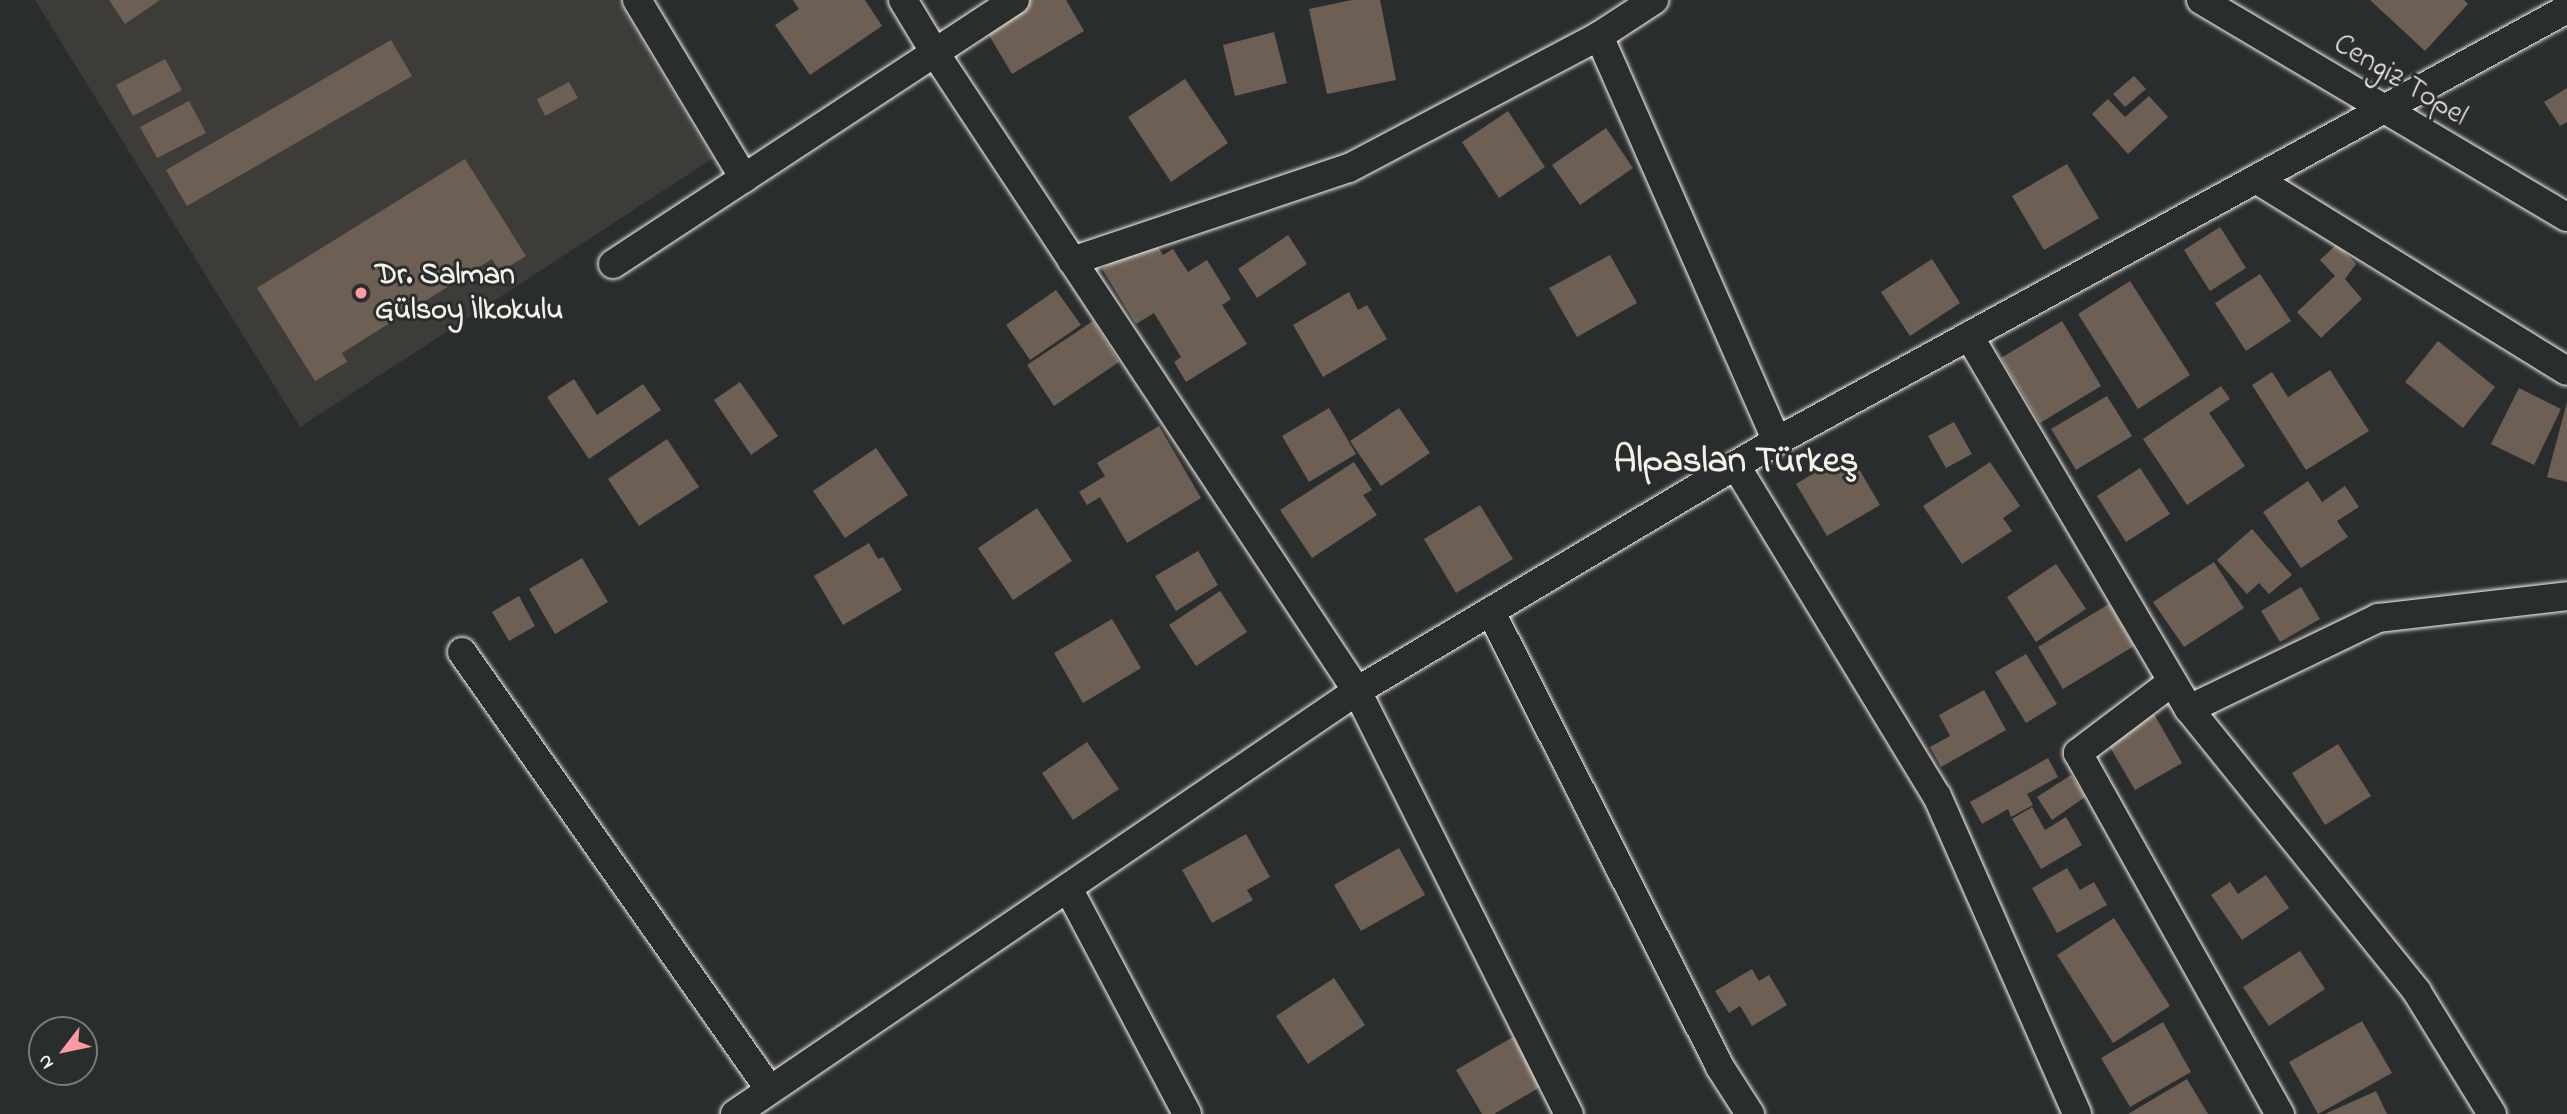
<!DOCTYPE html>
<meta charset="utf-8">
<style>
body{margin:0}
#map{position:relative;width:2567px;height:1114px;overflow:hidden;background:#2a2d2e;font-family:"Indie Flower",sans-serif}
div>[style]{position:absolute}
.built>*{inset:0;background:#3e3c39}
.building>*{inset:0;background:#6e5f54}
.roads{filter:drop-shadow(0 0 2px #f4f1e8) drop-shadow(0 0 2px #f4f1e8)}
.minor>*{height:28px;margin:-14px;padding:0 14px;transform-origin:14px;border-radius:14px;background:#2a2d2e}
.dots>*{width:19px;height:19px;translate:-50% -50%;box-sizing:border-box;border:4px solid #2a2d2e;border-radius:50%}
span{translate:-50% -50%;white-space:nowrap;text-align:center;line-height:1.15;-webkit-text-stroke:6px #2a2d2e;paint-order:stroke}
.street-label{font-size:30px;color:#f4f1e8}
.poi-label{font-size:30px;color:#f4f1e8;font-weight:700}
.left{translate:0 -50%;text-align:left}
.district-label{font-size:37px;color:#f4f1e8;font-weight:700}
.north{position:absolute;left:28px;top:1016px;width:70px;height:70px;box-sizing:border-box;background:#2a2d2e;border:2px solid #7b7b78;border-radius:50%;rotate:238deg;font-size:19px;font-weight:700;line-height:28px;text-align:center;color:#f4f1e8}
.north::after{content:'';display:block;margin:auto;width:24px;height:32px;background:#ff9aa2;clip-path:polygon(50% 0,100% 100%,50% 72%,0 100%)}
</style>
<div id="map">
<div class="built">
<div style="clip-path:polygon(35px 0,617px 0,712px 159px,300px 427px)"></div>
</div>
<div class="building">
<div style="clip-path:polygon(109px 0,160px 0,125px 24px)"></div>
<div style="clip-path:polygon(793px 0,865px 0,882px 26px,810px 75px,775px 25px,799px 9px)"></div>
<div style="clip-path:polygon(1026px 0,1066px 0,1084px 31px,1012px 74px,983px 25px)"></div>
<div style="clip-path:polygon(1352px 0,1380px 0,1396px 80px,1327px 94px,1309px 9px)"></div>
<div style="clip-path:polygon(2370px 0,2464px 0,2468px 4px,2425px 51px)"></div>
<div style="clip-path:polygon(1274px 32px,1287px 83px,1235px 96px,1223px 45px)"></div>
<div style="clip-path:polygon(391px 40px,412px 76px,187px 206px,166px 170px)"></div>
<div style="clip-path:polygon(165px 59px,182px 90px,133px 116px,116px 85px)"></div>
<div style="clip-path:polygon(2134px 76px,2146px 89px,2125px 107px,2113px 94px)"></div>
<div style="clip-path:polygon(1185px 79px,1228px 143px,1171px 182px,1128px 117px)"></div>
<div style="clip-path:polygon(569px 82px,578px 98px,545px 116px,537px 99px)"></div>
<div style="clip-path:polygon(2567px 88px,2567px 122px,2560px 126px,2544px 102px)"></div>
<div style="clip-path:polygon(2149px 96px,2168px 117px,2128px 154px,2092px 114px,2108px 99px,2125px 117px)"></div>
<div style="clip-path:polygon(189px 101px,206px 133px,157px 158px,140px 127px)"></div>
<div style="clip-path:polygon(1508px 111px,1545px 167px,1499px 198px,1462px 142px)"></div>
<div style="clip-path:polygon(1606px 128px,1633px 168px,1580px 205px,1552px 165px)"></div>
<div style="clip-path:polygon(465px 159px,526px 256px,500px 272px,492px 259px,342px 353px,347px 362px,315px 381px,257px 288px)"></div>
<div style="clip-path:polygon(2067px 164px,2099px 218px,2044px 250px,2012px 196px)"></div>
<div style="clip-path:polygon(2220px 227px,2246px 268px,2210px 291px,2184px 250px)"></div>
<div style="clip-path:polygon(1288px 235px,1307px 264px,1257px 298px,1238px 269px)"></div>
<div style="clip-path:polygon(1152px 237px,1163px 255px,1173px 249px,1188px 272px,1207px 260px,1231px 299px,1222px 305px,1247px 344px,1186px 382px,1174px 362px,1181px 357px,1154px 313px,1136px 324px,1102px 269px)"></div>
<div style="clip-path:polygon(2337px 244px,2356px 264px,2345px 279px,2362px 299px,2321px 338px,2297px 312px,2335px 276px,2320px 260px)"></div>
<div style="clip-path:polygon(1610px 255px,1637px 303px,1577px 337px,1549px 288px)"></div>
<div style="clip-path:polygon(1932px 259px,1960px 303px,1910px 336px,1881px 292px)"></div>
<div style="clip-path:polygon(2260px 274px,2291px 321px,2246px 351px,2215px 303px)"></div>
<div style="clip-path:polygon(2130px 281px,2190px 375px,2138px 409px,2078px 314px)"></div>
<div style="clip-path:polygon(1056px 290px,1081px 325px,1030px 360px,1006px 325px)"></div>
<div style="clip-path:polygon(1349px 292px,1358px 310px,1367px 305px,1387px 339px,1323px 377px,1293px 325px)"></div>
<div style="clip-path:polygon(1093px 321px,1119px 362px,1054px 406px,1027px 365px)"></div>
<div style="clip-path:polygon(2062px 321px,2101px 386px,2040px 423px,2001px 358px)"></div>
<div style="clip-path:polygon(2438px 341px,2495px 387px,2463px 428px,2405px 382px)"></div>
<div style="clip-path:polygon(2330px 370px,2369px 431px,2306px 470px,2252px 385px,2272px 372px,2288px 397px)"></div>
<div style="clip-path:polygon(574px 379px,597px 415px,643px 384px,661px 410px,589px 459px,547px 397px)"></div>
<div style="clip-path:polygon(740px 382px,778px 436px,751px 455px,714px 400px)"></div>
<div style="clip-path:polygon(2221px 386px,2230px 399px,2209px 413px,2245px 466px,2187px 505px,2143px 439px)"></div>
<div style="clip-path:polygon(2519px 388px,2561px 409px,2534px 465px,2491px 444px)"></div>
<div style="clip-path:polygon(2107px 396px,2132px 436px,2076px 470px,2051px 429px)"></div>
<div style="clip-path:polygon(2567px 402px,2567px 482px,2547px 477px)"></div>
<div style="clip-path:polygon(1329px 408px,1356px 454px,1309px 482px,1282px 436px)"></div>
<div style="clip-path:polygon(1399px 408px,1430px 453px,1381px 486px,1350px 441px)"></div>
<div style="clip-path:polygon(1954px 422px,1972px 454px,1946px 468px,1928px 436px)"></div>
<div style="clip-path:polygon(1159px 426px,1201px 498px,1127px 543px,1100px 497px,1087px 505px,1079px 492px,1105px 476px,1097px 463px)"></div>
<div style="clip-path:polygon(667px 439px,699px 487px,639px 526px,608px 479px)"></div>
<div style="clip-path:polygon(876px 448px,908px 495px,845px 538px,813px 491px)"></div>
<div style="clip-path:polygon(1849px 452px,1880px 505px,1827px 536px,1796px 484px)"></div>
<div style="clip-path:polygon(1354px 462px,1372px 490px,1363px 495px,1377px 515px,1312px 558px,1280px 510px)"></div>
<div style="clip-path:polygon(1990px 462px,2020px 506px,2003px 518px,2012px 531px,1962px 564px,1923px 506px)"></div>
<div style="clip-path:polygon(2140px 468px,2170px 514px,2126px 542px,2097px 496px)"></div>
<div style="clip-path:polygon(2308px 481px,2322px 502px,2345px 486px,2359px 507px,2337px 521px,2348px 537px,2301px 568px,2263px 512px)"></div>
<div style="clip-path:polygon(1480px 505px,1513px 559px,1456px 593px,1424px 539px)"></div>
<div style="clip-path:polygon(1037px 508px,1072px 561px,1013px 600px,978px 548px)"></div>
<div style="clip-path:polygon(2252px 529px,2292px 575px,2269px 594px,2259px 583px,2247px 594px,2217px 560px)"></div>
<div style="clip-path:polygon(869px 543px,878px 559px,883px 557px,902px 590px,843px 625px,814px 576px)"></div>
<div style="clip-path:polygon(1198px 551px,1218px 585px,1176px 611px,1155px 576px)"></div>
<div style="clip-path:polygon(582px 558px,608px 602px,555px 634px,529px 589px)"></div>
<div style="clip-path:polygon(2214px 562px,2244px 608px,2184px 647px,2153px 602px)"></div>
<div style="clip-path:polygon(2056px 564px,2086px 609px,2036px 642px,2007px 597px)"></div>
<div style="clip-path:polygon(2301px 587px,2320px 619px,2280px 642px,2261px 611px)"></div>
<div style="clip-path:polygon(1220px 591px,1247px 632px,1196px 666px,1169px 625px)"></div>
<div style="clip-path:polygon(519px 596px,535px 626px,509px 641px,492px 612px)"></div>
<div style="clip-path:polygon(2109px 604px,2134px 646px,2063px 689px,2038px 647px)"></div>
<div style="clip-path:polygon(1112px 619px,1141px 668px,1083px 703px,1054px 653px)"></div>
<div style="clip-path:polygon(2026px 654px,2057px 704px,2026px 723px,1995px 672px)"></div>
<div style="clip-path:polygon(1984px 690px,2006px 730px,1941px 767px,1930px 747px,1950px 736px,1939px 715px)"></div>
<div style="clip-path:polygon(2154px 714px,2182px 763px,2135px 790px,2107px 742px)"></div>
<div style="clip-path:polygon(1087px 742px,1119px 789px,1073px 820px,1042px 773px)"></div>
<div style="clip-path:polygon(2338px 744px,2371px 796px,2325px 825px,2292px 773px)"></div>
<div style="clip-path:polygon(2048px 758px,2058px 777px,2027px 794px,2033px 805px,2011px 817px,2008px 809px,1982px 824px,1970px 802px)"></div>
<div style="clip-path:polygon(2071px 775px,2085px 797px,2052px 820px,2037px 797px)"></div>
<div style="clip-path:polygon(2032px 807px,2045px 830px,2066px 817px,2082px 845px,2041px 869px,2012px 819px)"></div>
<div style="clip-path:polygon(1246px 834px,1270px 877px,1247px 890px,1253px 900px,1212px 923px,1182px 870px)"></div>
<div style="clip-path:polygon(1399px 848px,1425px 895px,1361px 931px,1334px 885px)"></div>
<div style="clip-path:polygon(2067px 868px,2080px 890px,2094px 882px,2107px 905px,2057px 933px,2032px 888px)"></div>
<div style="clip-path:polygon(2266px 875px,2289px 908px,2242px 940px,2211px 895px,2230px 882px,2238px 894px)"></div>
<div style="clip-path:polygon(2114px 918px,2170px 1006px,2113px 1043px,2057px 955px)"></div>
<div style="clip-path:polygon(2300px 951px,2325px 989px,2269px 1026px,2243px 987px)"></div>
<div style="clip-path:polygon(1752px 969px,1759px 981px,1769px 975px,1787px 1005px,1752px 1026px,1740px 1006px,1729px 1013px,1715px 991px)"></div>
<div style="clip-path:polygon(1334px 978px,1365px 1025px,1308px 1064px,1276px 1016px)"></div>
<div style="clip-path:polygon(2362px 1021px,2392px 1073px,2318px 1114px,2289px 1062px)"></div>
<div style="clip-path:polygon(2163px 1022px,2191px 1072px,2130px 1107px,2101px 1058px)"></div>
<div style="clip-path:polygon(1513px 1037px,1542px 1086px,1494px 1114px,1482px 1114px,1456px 1070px)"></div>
<div style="clip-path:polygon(2187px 1079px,2208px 1114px,2128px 1114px)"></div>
<div style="clip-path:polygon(2376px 1091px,2387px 1114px,2325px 1114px)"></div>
</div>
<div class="roads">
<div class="minor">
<div style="left:637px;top:0;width:208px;rotate:59deg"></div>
<div style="left:903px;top:0;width:62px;rotate:58.9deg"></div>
<div style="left:935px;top:53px;width:765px;rotate:56.52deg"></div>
<div style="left:1357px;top:691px;width:473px;rotate:63.4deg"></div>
<div style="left:2201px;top:0;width:425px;rotate:30.7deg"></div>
<div style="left:1599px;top:36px;width:442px;rotate:66.3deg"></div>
<div style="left:2256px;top:179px;width:365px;rotate:31.7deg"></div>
<div style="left:1072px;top:261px;width:292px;rotate:-18.6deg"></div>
<div style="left:1349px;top:168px;width:283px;rotate:-27.8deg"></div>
<div style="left:1599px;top:36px;width:66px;rotate:-33.2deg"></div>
<div style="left:613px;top:264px;width:481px;rotate:-33.3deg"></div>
<div style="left:1969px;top:336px;width:433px;rotate:59.5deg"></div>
<div style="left:2189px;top:709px;width:363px;rotate:51.1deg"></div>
<div style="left:2417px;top:992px;width:143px;rotate:58.4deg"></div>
<div style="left:1736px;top:466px;width:386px;rotate:58.7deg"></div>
<div style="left:1937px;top:796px;width:347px;rotate:66.2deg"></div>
<div style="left:1491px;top:612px;width:509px;rotate:63.28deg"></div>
<div style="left:1720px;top:1067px;width:56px;rotate:57.4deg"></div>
<div style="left:462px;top:652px;width:535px;rotate:54.89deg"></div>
<div style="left:2172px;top:682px;width:118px;rotate:142.9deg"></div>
<div style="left:2078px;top:753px;width:414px;rotate:60.8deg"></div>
<div style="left:2189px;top:709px;width:210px;rotate:-25.7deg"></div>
<div style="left:2378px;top:618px;width:190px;rotate:-6.6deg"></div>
<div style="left:1068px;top:888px;width:255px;rotate:62.2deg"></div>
<div style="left:735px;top:1114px;width:752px;rotate:-34.22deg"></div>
<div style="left:1357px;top:691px;width:489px;rotate:-30.8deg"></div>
<div style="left:1777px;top:441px;width:900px;rotate:-28.67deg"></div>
</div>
</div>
<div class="dots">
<div style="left:361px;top:293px;background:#ff9aa2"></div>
</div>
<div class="street-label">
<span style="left:2400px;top:81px;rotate:31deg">Cengiz Topel</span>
</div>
<div class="poi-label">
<span class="left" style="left:375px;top:293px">Dr. Salman<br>Gülsoy İlkokulu</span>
</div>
<div class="district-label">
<span style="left:1736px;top:462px">Alpaslan Türkeş</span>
</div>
<div class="north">N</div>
</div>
